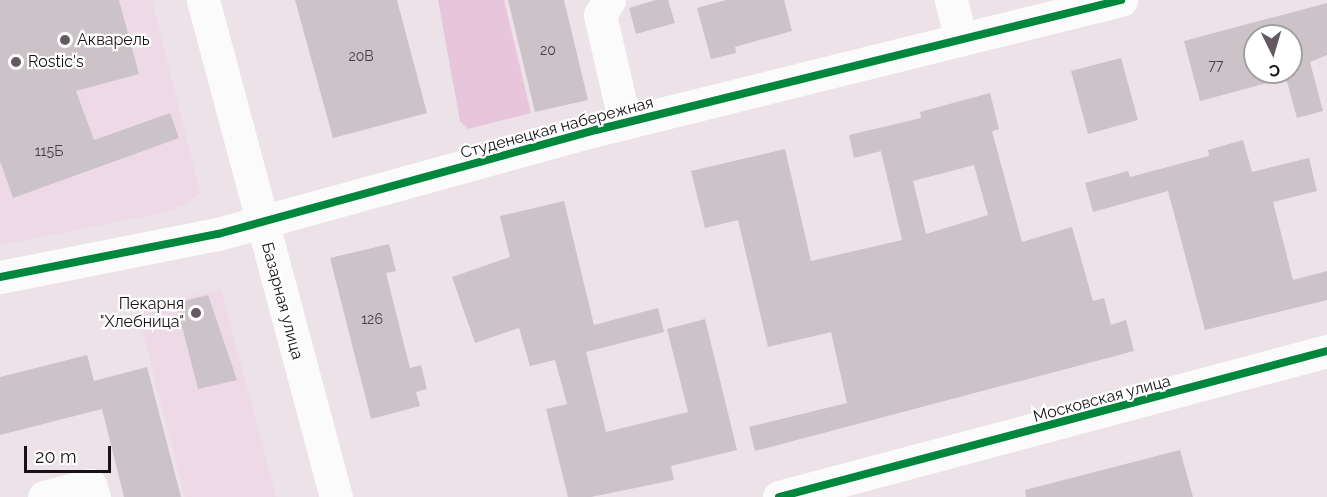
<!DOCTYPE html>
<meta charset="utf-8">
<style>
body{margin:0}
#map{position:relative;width:1327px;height:497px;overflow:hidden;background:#ece2e8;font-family:Raleway,sans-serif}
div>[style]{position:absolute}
.built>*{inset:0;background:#eedae6}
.green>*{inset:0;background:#e7c5db}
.building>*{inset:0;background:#ccc3c8}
.minor>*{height:33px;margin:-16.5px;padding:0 16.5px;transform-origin:16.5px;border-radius:16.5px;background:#fcfbfc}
.major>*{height:33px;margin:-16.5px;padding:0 16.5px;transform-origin:16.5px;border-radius:16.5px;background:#fcfbfc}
.cycleway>*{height:8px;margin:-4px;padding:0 4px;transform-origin:4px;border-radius:4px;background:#00873e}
.dots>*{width:16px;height:16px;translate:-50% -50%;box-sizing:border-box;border:3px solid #fff;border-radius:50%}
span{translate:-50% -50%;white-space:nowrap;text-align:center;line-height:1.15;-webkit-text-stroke:4.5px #fff;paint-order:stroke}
.number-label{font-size:14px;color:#453e42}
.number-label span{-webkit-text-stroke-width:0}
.poi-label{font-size:16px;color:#181116}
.left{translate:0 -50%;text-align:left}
.right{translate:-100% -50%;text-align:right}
.street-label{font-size:16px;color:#181116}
.north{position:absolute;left:1243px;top:24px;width:60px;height:60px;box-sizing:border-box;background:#fff;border:2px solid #a3a0a2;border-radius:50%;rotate:175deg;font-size:16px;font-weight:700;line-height:24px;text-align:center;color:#181116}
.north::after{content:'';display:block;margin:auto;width:21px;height:27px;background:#625a60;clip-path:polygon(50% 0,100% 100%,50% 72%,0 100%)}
.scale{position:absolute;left:24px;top:446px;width:87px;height:27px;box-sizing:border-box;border:3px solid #181116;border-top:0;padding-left:8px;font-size:18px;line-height:21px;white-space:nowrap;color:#181116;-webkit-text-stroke:4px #fff;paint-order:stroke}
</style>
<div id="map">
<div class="built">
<div style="clip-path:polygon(0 0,152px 0,200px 193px,187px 204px,165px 212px,0 245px)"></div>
<div style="clip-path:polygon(221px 289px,276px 497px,185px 497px,137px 310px)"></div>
</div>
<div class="green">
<div style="clip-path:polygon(504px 0,531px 113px,468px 129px,460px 121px,438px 0)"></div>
</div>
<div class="building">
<div style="clip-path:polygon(0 0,119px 0,139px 74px,76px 91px,94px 140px,170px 113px,179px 138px,13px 198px,0 161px)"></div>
<div style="clip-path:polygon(295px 0,397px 0,427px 113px,333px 138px)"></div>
<div style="clip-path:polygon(508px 0,564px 0,588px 100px,535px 112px)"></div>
<div style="clip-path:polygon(656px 0,668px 0,675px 23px,636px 34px,629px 8px)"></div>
<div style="clip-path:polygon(726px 0,784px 0,792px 31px,735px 47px,736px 53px,711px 59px,697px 8px)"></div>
<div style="clip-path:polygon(evenodd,1327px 3px,1327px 55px,1310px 62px,1323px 111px,1297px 118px,1286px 78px,1200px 101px,1184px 41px,1327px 3px,1255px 36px,1291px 36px,1291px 72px,1255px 72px,1255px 36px)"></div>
<div style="clip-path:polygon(1121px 58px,1138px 120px,1088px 134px,1071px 71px)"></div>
<div style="clip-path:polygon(evenodd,990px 93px,999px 129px,992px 131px,1022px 242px,1072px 227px,1093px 301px,1104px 298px,1111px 325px,1126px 320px,1134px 351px,755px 451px,749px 427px,847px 403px,831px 332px,768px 347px,738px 220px,705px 228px,691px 171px,785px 149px,811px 261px,902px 240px,881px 151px,854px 158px,849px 135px,921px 118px,920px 112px,990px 93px,974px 165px,988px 215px,926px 234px,913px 181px,974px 165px)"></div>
<div style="clip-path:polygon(1243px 140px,1252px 172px,1309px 158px,1317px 191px,1273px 202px,1293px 280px,1327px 271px,1327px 300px,1205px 330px,1168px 191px,1093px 212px,1085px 183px,1128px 171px,1130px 177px,1209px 156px,1208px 150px)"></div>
<div style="clip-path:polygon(564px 201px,594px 325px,658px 308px,664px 332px,586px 352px,606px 432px,688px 412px,667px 329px,705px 319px,737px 450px,671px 466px,674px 480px,591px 497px,568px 497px,546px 409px,567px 404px,555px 360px,530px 366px,519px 328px,475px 343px,452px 277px,510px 257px,500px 216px)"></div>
<div style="clip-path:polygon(389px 244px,396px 271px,386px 273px,410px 368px,421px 365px,427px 389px,416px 392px,420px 406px,371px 419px,330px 258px)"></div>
<div style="clip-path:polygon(208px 295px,237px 380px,198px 389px,176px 303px)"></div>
<div style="clip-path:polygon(87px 355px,94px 381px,147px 367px,181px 497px,124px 497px,102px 409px,0 435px,0 377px)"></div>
<div style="clip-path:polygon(1180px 450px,1193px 497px,1026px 497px,1025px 490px)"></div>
</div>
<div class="minor">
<div style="left:609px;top:0;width:17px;rotate:121deg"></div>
<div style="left:600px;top:15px;width:111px;rotate:77deg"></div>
<div style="left:951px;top:0;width:41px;rotate:76deg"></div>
<div style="left:0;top:277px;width:222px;rotate:-11.2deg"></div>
<div style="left:218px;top:234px;width:392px;rotate:-15.4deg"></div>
<div style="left:596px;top:130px;width:541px;rotate:-13.91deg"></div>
<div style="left:44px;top:497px;width:48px;rotate:-14.6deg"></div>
<div style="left:90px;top:485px;width:13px;rotate:72deg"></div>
<div style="left:779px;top:497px;width:567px;rotate:-14.92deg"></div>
</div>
<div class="major">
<div style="left:203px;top:0;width:514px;rotate:75.02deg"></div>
</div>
<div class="cycleway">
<div style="left:0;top:277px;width:222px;rotate:-11.2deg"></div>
<div style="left:218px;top:234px;width:392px;rotate:-15.4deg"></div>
<div style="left:596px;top:130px;width:541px;rotate:-13.91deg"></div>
<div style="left:779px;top:497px;width:567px;rotate:-14.92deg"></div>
</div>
<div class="dots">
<div style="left:65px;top:40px;background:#625a60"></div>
<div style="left:16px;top:62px;background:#625a60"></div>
<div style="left:196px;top:313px;background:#625a60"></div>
</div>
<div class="number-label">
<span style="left:548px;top:50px">20</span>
<span style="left:361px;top:56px">20В</span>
<span style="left:1216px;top:65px">77</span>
<span style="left:49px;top:151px">115Б</span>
<span style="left:372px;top:319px">126</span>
</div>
<div class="poi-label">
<span class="left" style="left:77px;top:40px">Акварель</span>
<span class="left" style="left:28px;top:62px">Rostic's</span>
<span class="right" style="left:184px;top:313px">Пекарня<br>"Хлебница"</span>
</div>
<div class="street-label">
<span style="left:557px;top:128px;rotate:-15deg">Студенецкая набережная</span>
<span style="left:282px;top:301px;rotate:75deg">Базарная улица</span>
<span style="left:1102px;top:399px;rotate:-15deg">Московская улица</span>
</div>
<div class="north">С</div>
<div class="scale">20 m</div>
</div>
